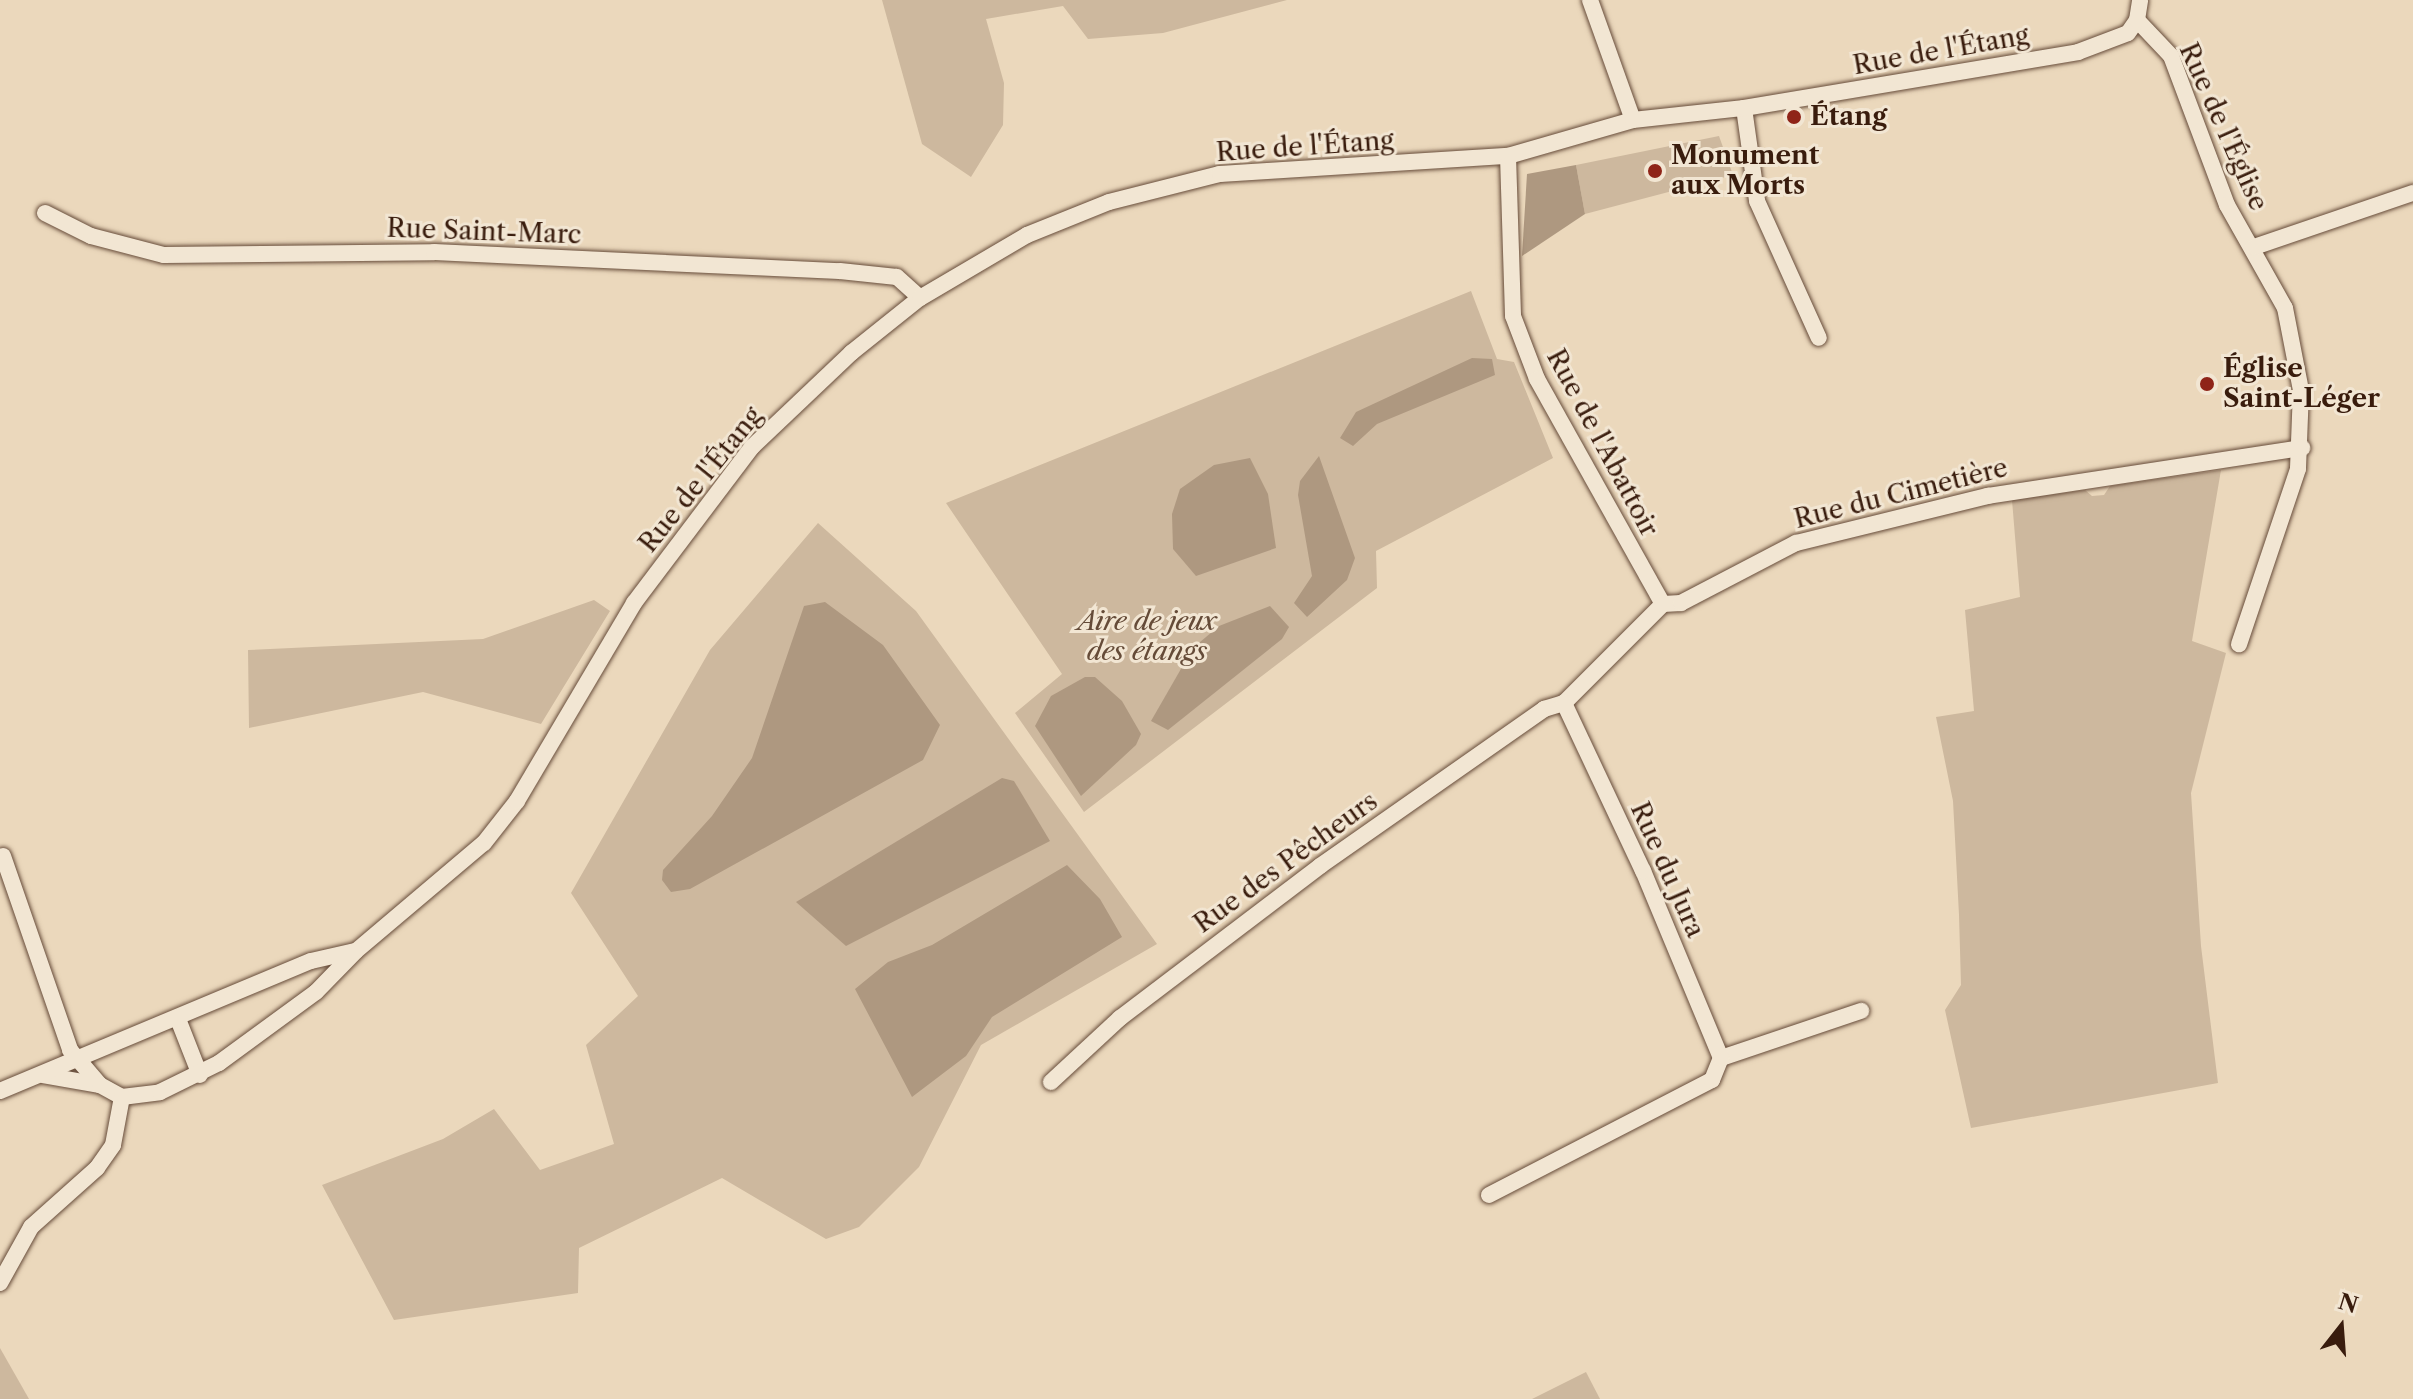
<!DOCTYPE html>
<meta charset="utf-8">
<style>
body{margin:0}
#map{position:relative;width:2413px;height:1399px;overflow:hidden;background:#ebd8bc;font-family:"Libre Caslon Text",serif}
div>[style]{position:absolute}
.green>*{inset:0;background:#cdb89e}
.water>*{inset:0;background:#ae9880}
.roads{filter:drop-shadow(0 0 2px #664b39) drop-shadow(0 0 2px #664b39)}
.street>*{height:16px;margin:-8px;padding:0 8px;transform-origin:8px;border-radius:8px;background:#f2e6d3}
.dots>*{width:22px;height:22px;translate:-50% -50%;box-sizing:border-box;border:4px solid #f2e6d3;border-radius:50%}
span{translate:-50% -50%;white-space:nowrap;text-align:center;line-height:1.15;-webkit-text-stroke:6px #f2e6d3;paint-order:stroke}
.street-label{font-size:26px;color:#391c0d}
.poi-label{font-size:26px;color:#391c0d;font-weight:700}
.left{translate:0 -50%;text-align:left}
.park-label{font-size:26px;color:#654b38;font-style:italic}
.north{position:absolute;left:2301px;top:1287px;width:80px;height:80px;-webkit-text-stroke:6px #f2e6d3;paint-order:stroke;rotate:17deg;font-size:22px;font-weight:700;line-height:32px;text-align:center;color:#391c0d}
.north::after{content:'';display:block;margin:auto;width:28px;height:36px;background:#391c0d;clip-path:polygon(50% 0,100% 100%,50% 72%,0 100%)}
</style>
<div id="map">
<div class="green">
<div style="clip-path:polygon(882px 0,1287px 0,1163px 33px,1088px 39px,1063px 6px,986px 19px,1004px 83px,1003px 125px,971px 177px,922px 144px)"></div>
<div style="clip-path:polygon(1719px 136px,1733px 175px,1585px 214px,1576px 165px)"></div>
<div style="clip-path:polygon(1471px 291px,1497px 359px,1514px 362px,1553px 458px,1376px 551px,1377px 588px,1084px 812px,1015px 713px,1062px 674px,946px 503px)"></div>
<div style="clip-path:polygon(2221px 470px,2192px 641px,2226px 653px,2191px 793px,2201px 946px,2218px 1083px,1971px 1128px,1945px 1010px,1961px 985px,1959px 915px,1953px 801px,1936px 717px,1974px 711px,1965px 610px,2020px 597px,2012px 500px,2085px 490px,2092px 496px,2104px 495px,2110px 486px)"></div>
<div style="clip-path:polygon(818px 523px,916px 611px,1157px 944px,981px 1045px,919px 1167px,859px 1227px,826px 1239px,722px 1178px,579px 1248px,578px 1293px,394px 1320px,322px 1185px,443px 1139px,494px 1109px,540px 1170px,614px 1144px,586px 1045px,638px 996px,571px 893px,710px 650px)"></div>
<div style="clip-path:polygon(594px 600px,610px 611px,541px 724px,423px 692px,249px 728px,248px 650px,483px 639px)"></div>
<div style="clip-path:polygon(0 1348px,29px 1399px,0 1399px)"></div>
<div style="clip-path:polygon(1586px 1372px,1600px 1399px,1532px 1399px)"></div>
</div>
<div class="water">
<div style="clip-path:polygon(1576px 165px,1585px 214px,1522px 256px,1527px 174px)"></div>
<div style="clip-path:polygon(1472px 358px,1492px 359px,1495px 375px,1377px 424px,1353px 446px,1340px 438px,1356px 412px)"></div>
<div style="clip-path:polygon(1319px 456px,1355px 558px,1347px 580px,1307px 617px,1294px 603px,1312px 576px,1298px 495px,1300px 481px)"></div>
<div style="clip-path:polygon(1250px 458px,1268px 494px,1276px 548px,1196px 576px,1173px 549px,1172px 514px,1180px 489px,1214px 465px)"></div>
<div style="clip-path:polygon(825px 602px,883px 645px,940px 725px,923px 760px,690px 889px,671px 892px,662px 880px,663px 870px,712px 816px,752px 758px,804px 606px)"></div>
<div style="clip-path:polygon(1270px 606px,1289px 627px,1282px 639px,1168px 730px,1151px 721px,1193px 648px,1219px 626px)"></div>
<div style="clip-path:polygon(1085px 677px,1095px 677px,1122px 701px,1141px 734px,1136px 745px,1081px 796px,1035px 726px,1051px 696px)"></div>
<div style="clip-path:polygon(1002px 778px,1014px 781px,1050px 841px,846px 946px,796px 902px)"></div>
<div style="clip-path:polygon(1067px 865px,1100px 899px,1122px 937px,992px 1017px,966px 1056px,912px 1097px,855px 989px,888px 962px,932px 945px)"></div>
</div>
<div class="roads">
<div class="street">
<div style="left:1590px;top:0;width:127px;rotate:70.3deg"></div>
<div style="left:2137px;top:20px;width:50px;rotate:46.6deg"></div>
<div style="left:2171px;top:56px;width:159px;rotate:69.4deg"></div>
<div style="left:2227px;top:205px;width:118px;rotate:60.6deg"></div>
<div style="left:2285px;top:308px;width:84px;rotate:79deg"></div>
<div style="left:2301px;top:390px;width:79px;rotate:92.2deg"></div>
<div style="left:2298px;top:469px;width:185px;rotate:108.6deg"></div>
<div style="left:1744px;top:108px;width:94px;rotate:82deg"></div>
<div style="left:1757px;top:201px;width:150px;rotate:65.7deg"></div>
<div style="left:1508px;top:156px;width:160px;rotate:88.2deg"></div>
<div style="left:1513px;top:316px;width:67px;rotate:69.1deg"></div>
<div style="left:1537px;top:379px;width:258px;rotate:60.8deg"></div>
<div style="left:45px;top:213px;width:51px;rotate:26.6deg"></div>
<div style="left:91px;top:236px;width:75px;rotate:14.6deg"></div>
<div style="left:164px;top:255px;width:270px;rotate:-0.6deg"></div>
<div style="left:434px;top:252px;width:406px;rotate:2.7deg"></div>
<div style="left:840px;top:271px;width:57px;rotate:6deg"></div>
<div style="left:897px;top:277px;width:31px;rotate:42deg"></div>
<div style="left:2254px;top:247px;width:168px;rotate:-18.8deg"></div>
<div style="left:3px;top:856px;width:205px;rotate:70.9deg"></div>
<div style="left:70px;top:1050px;width:46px;rotate:49.4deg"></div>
<div style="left:178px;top:1019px;width:60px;rotate:68.6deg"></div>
<div style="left:1721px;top:1058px;width:148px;rotate:-18.6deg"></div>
<div style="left:43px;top:1075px;width:58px;rotate:10deg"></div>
<div style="left:100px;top:1085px;width:25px;rotate:29deg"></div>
<div style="left:122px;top:1097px;width:38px;rotate:-7deg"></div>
<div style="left:160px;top:1092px;width:66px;rotate:-26.2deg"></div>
<div style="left:219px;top:1063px;width:120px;rotate:-36.2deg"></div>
<div style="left:316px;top:992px;width:57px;rotate:-45.7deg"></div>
<div style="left:356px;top:951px;width:167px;rotate:-40.2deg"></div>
<div style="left:484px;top:843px;width:53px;rotate:-51.8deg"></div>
<div style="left:517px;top:801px;width:230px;rotate:-59.4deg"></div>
<div style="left:634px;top:603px;width:196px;rotate:-52.9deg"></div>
<div style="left:752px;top:447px;width:137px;rotate:-43.5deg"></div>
<div style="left:851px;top:353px;width:88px;rotate:-38.6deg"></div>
<div style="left:920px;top:298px;width:124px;rotate:-30.5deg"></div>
<div style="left:1027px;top:235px;width:88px;rotate:-21.9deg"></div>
<div style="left:1109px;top:202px;width:114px;rotate:-14.2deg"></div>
<div style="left:1220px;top:174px;width:289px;rotate:-3.6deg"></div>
<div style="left:1508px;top:156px;width:130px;rotate:-16.1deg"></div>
<div style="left:1633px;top:120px;width:112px;rotate:-6.2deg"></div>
<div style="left:1744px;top:108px;width:339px;rotate:-9.5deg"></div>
<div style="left:2078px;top:52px;width:53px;rotate:-20.8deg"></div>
<div style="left:2128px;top:33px;width:16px;rotate:-55deg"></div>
<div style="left:2137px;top:20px;width:20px;rotate:-81deg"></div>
<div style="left:1051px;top:1082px;width:94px;rotate:-42.8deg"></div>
<div style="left:1120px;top:1018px;width:251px;rotate:-37.2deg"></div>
<div style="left:1320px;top:866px;width:274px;rotate:-35deg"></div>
<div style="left:1544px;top:709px;width:21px;rotate:-17deg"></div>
<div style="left:1564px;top:703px;width:140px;rotate:-45deg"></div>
<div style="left:1663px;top:604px;width:18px;rotate:-3deg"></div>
<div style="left:1681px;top:603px;width:130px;rotate:-27.6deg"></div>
<div style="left:1796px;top:543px;width:198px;rotate:-13.8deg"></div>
<div style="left:1988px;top:496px;width:318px;rotate:-8.7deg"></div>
<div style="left:0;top:1091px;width:337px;rotate:-22.7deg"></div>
<div style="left:311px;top:961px;width:45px;rotate:-12.8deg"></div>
<div style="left:1489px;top:1195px;width:251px;rotate:-27.3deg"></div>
<div style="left:1712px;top:1080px;width:24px;rotate:-68deg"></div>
<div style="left:1721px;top:1058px;width:203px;rotate:-112.6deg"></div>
<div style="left:1643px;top:871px;width:186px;rotate:-115.2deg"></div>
<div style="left:0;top:1283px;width:64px;rotate:-61deg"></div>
<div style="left:31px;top:1227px;width:89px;rotate:-41.8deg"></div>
<div style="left:97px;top:1168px;width:28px;rotate:-55deg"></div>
<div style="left:113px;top:1145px;width:49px;rotate:-79.4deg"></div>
</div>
</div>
<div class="dots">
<div style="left:1794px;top:117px;background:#8f2418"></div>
<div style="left:1655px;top:171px;background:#8f2418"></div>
<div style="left:2207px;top:384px;background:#8f2418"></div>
</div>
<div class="street-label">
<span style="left:1941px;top:51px;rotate:-10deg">Rue de l'Étang</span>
<span style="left:2223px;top:127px;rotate:66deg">Rue de l'Église</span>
<span style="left:1305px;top:147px;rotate:-4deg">Rue de l'Étang</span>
<span style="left:484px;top:232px;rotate:2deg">Rue Saint-Marc</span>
<span style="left:1602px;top:443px;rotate:62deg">Rue de l'Abattoir</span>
<span style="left:701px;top:480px;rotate:-51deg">Rue de l'Étang</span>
<span style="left:1901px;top:494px;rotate:-14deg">Rue du Cimetière</span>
<span style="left:1286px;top:863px;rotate:-36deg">Rue des Pêcheurs</span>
<span style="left:1667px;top:870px;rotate:66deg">Rue du Jura</span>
</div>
<div class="poi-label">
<span class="left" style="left:1810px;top:117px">Étang</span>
<span class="left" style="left:1671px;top:171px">Monument<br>aux Morts</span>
<span class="left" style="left:2223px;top:384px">Église<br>Saint-Léger</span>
</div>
<div class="park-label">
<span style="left:1147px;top:637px">Aire de jeux<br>des étangs</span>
</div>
<div class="north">N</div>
</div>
